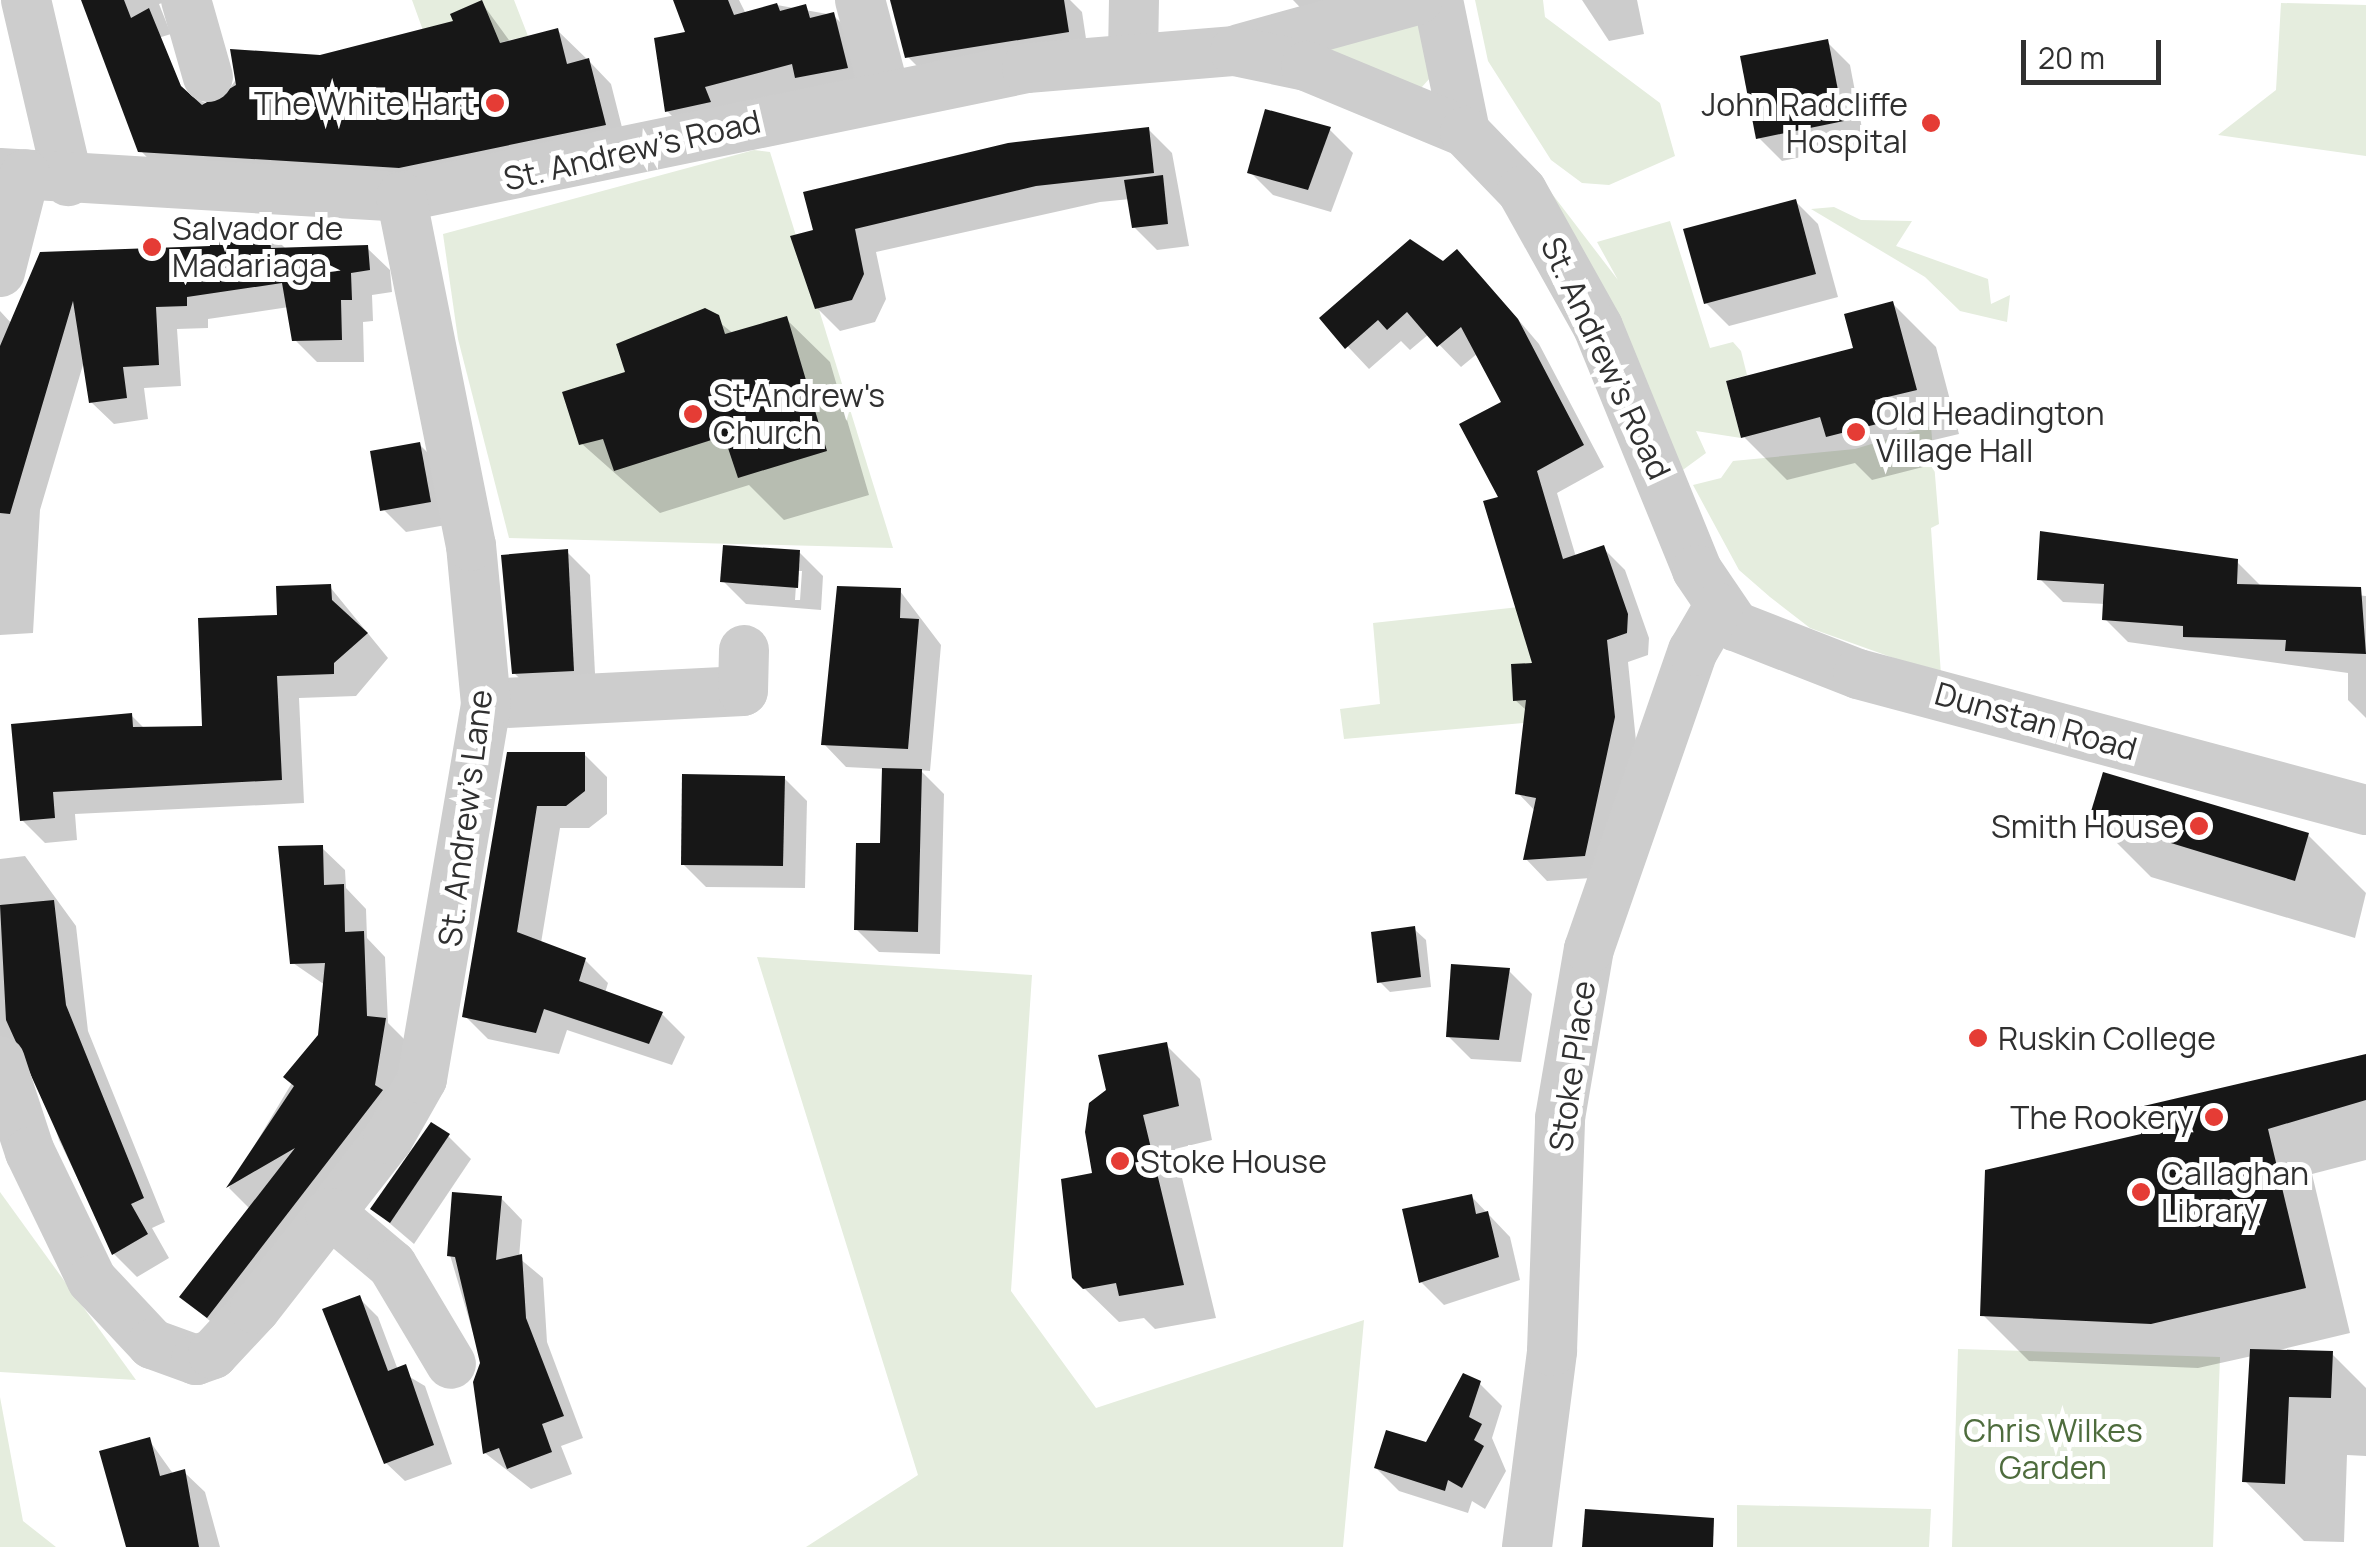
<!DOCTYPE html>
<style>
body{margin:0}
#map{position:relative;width:2366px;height:1547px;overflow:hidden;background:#fff;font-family:Manrope,sans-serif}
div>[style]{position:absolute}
.green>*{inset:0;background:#e5edde}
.shadow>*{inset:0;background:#0003}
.building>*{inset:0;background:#171717}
.street>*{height:50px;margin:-25px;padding:0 25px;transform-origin:25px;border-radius:25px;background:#cdcdcd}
.dots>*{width:28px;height:28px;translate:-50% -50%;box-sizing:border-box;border:5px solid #fff;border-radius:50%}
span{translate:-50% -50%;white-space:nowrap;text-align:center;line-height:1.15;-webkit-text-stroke:10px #fff;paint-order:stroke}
.poi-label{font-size:32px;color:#303030}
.right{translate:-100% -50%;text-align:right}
.left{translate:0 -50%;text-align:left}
.street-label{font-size:32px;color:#303030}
.park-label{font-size:32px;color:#4e6c3d}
.scale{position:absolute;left:2021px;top:40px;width:140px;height:45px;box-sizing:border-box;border:5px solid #303030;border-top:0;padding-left:12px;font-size:30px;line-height:35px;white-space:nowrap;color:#303030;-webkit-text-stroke:8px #fff;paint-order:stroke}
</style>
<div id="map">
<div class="green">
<div style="clip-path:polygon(412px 0,514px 0,528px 36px,501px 42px,506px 67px,442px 83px)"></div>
<div style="clip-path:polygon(1475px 0,1543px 0,1545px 17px,1660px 103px,1675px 156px,1609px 185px,1582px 183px,1551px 160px,1488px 61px)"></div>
<div style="clip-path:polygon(2281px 3px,2366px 5px,2366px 156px,2218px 135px,2276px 90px)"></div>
<div style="clip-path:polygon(1426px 12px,1439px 68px,1421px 88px,1304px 44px)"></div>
<div style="clip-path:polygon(754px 150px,770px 152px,893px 548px,509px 538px,458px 339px,443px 234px)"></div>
<div style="clip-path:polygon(1533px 169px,1618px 280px,1597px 242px,1670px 221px,1710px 348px,1733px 342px,1741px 351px,1747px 375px,1726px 381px,1741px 438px,1696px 431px,1706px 453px,1680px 472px)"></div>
<div style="clip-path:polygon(1834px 207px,1861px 220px,1912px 221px,1896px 246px,1988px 279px,1991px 304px,2010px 295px,2007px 322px,1960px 311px,1925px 277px,1811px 209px)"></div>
<div style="clip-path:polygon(1931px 426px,1939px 524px,1931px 528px,1941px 675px,1810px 628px,1770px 597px,1739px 570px,1693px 485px,1721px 478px,1733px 461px,1855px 449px)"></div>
<div style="clip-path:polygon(1537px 605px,1574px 660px,1511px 665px,1513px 700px,1545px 699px,1546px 721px,1344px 739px,1340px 709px,1380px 704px,1373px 623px)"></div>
<div style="clip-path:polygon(757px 957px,1032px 975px,1011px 1291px,1096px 1408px,1364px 1320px,1343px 1547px,806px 1547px,918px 1475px)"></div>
<div style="clip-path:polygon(0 1192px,136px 1380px,0 1372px)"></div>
<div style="clip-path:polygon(1958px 1349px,2220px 1357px,2213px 1547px,1952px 1547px)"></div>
<div style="clip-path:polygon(0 1397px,23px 1521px,56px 1547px,0 1547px)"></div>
<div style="clip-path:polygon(1737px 1505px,1931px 1509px,1929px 1547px,1737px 1547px)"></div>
</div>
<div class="shadow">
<div style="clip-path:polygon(84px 0,173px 0,159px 4px,171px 34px,116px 51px)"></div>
<div style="clip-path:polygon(676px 0,739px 0,746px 14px,777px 5px,833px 15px,856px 38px,870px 90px,690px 134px,667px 111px,688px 34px)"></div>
<div style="clip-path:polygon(896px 0,1070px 0,1082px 12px,1088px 52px,928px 77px,908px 57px)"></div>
<div style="clip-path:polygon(1293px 0,1403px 0,1316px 24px)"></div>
<div style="clip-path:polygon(1582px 0,1637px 0,1644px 34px,1609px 41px)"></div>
<div style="clip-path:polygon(482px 3px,511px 43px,557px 30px,589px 61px,611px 84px,627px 147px,423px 189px,163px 174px,141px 151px,182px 92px,216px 108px,237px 78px,457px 23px)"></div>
<div style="clip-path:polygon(1827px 42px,1850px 65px,1865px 144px,1782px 161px,1759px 138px)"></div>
<div style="clip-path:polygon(1149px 130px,1172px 153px,1189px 246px,1157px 250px,1134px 227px,1130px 199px,1100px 202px,876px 252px,886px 299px,875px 322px,840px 331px,817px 308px,794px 238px)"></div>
<div style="clip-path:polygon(1330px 130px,1353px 153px,1331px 212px,1273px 195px,1250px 172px)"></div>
<div style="clip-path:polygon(1795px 201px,1818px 224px,1838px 297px,1729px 326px,1706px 303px)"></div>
<div style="clip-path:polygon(267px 230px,287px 250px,367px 248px,390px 270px,392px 292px,372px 295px,373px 321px,363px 322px,364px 362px,317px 362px,295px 340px,289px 307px,208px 319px,208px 328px,177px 329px,181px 386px,144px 388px,148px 419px,114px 424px,91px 402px,85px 358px,40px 510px,33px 633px,0 635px,0 311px,12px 324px)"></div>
<div style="clip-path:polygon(1443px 264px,1479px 274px,1539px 344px,1604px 467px,1557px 493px,1576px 557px,1603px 548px,1625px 570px,1649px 638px,1648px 655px,1628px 662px,1636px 741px,1606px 877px,1547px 881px,1526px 859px,1536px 812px,1518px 793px,1527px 711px,1515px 700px,1536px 665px,1502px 499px,1505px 403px,1478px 353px,1461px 367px,1429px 334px,1410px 350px,1401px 341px,1369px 369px,1322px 319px)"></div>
<div style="clip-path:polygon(1893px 304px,1936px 347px,1959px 434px,1917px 444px,1923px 467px,1872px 480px,1855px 463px,1787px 480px,1743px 436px,1856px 349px)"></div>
<div style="clip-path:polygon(705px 311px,734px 334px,786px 319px,830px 362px,869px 495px,784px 520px,749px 485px,660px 513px,582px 444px,673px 321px)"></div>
<div style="clip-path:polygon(419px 444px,442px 467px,452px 524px,406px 532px,383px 509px)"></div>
<div style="clip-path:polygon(evenodd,726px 547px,800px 553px,823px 576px,821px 610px,746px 604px,723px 581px,726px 547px,797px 571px,802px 571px,800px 600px,795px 600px,797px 571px)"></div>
<div style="clip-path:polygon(567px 552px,590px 575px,596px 693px,538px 696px,514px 673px)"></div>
<div style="clip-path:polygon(2237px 562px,2260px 585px,2366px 596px,2366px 718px,2348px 700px,2348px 673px,2128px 642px,2105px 619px,2106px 604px,2063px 602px,2040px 579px)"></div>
<div style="clip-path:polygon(330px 587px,388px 658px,356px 696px,299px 698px,304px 803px,75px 814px,77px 840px,45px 843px,22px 820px,131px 715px,145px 729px,205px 728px,280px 617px)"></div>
<div style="clip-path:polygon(900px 591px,941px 645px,930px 771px,920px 770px,944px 794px,940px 954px,879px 952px,856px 929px,883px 846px,885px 769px,846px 767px,824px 744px)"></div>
<div style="clip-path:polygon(509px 754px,584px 754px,607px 777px,607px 814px,589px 828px,560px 828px,541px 943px,585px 960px,608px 983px,605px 993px,662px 1014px,685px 1037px,672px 1065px,567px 1030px,559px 1054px,488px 1039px,465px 1016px)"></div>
<div style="clip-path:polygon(784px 778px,807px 801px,805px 888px,706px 887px,683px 864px)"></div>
<div style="clip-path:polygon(2092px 818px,2308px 835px,2366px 893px,2355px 938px,2151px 877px)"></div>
<div style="clip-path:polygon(322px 848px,345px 870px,346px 888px,366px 909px,367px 938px,385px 957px,388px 1023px,408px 1043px,397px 1108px,231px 1339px,182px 1297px,250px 1209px,229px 1188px,320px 1036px,325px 985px,293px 963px)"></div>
<div style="clip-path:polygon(25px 856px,76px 926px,88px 1031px,165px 1222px,152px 1228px,169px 1258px,137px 1277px,114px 1254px,59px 1140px,31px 1055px,0 1065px,0 859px)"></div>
<div style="clip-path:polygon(1414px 929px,1426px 940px,1431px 987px,1390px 992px,1379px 981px)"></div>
<div style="clip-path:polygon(1509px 971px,1532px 994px,1521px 1062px,1471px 1059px,1448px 1036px)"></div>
<div style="clip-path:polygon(1166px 1045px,1200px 1079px,1212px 1140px,1175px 1149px,1216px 1318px,1155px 1329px,1144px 1318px,1119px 1322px,1084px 1288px,1108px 1092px)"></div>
<div style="clip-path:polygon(2366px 1056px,2366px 1160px,2312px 1174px,2350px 1333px,2275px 1351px,2332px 1354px,2366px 1388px,2366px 1456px,2347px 1455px,2344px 1542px,2304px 1541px,2245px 1481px,2252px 1356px,2198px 1368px,2029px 1361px,1983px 1315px,2144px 1136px)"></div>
<div style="clip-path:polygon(448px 1136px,471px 1159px,414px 1244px,373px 1209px)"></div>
<div style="clip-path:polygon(1471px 1196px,1510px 1237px,1520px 1280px,1444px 1305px,1421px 1282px)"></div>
<div style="clip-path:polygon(501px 1198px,522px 1220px,519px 1258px,543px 1278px,547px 1342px,583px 1438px,561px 1446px,572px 1474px,531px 1489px,485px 1453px,482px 1363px,450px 1255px)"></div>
<div style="clip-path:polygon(359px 1298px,378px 1317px,398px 1370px,425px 1386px,452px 1464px,405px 1481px,386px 1463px)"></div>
<div style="clip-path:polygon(1479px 1383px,1502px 1406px,1492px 1438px,1506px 1471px,1485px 1509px,1472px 1501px,1468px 1513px,1399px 1491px,1376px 1468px,1427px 1445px)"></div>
<div style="clip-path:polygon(149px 1440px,174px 1475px,184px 1472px,205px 1492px,220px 1547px,131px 1547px)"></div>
</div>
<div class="building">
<div style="clip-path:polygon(81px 0,124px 0,131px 18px,149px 8px,181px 86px,202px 105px,236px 85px,230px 49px,320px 55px,453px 21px,450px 14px,482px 0,500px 43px,558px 28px,567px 64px,589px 58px,606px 125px,399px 168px,138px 152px)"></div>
<div style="clip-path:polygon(673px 0,728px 0,734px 15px,777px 3px,780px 11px,806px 4px,810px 18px,834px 12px,848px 68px,795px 78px,792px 64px,705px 87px,711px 102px,665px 112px,654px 38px,685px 32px)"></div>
<div style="clip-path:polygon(890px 0,1064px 0,1069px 32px,905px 58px)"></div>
<div style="clip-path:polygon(1828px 39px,1844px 121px,1756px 139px,1740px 56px)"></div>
<div style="clip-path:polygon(1265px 109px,1331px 127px,1308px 190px,1247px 173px)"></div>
<div style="clip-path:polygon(1149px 127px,1154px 173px,1036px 186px,855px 229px,864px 274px,852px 300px,815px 309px,790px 236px,813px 230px,803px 192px,1008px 143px)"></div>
<div style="clip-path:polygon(1163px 175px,1168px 224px,1132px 228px,1124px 180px)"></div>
<div style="clip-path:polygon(1796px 199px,1816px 274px,1704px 304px,1683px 229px)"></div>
<div style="clip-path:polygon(268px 227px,271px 248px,368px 245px,370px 270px,351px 273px,352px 300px,341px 300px,342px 340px,292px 341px,282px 283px,187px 297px,187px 306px,156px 307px,159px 365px,123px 367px,127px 398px,89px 403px,73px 301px,10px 514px,0 513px,0 346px,40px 252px,210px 246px,209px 236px)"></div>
<div style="clip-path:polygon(1410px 239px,1443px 261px,1457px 249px,1518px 319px,1584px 445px,1537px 471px,1563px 559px,1604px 545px,1628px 614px,1627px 633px,1607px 640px,1615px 717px,1585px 856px,1523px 860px,1536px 798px,1515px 794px,1526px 700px,1513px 701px,1511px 664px,1532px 663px,1483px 501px,1498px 497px,1459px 424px,1501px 402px,1461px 327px,1437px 347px,1407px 312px,1387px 330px,1378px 320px,1345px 349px,1319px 318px)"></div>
<div style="clip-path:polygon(1893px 301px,1917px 390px,1875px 400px,1881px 423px,1826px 437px,1820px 417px,1741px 438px,1726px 381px,1853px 348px,1844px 314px)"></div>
<div style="clip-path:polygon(705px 308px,719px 315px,725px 334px,787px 316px,827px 451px,738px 478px,724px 436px,614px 471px,603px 439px,579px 445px,562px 392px,625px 372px,616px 344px)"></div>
<div style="clip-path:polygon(420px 442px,431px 502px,380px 511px,370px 451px)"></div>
<div style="clip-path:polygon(2040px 531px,2238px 559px,2237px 584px,2361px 587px,2366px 654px,2285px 651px,2286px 640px,2183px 637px,2183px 626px,2102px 620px,2104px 584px,2037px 580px)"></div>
<div style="clip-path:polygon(723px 545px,800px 550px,798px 588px,720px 582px)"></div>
<div style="clip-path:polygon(568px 549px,574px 671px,512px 674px,501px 555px)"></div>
<div style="clip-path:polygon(331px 584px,332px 600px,368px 633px,334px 663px,334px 674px,277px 676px,282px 780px,53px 792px,55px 818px,20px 821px,11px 724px,132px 713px,133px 727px,202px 726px,198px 618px,277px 615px,276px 586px)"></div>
<div style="clip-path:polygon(837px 586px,901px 588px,900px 618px,919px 619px,908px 749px,821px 745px)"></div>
<div style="clip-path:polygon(507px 752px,585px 752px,585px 791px,566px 806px,537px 806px,517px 932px,586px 958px,579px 981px,663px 1012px,649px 1044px,544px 1009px,536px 1033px,462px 1017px)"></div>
<div style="clip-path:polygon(882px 768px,922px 769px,918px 932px,854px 930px,856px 843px,880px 843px)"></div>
<div style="clip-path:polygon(2103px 772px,2309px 833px,2295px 881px,2089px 818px)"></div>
<div style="clip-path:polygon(682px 774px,785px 776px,783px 866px,681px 865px)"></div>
<div style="clip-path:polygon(323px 845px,324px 885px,344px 884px,345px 932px,364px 931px,367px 1016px,386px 1018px,375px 1085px,383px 1090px,207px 1318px,179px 1297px,295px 1148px,226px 1188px,294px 1086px,283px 1077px,318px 1035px,325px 963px,290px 964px,278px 846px)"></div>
<div style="clip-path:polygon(54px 900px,66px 1005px,144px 1198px,131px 1204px,148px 1234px,112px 1255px,6px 1020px,0 905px)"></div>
<div style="clip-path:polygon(1415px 926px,1421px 977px,1377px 983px,1371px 932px)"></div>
<div style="clip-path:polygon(1451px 964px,1510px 968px,1499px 1040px,1446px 1037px)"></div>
<div style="clip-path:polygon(1167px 1042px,1179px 1106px,1143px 1115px,1184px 1285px,1119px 1296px,1116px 1283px,1083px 1289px,1072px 1278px,1061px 1179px,1092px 1173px,1085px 1132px,1089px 1103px,1106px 1090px,1098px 1055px)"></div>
<div style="clip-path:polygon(2366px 1054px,2366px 1100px,2268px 1129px,2306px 1288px,2151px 1324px,1980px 1316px,1985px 1170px,2141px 1134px,2135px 1108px)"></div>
<div style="clip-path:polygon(431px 1122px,450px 1134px,390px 1223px,370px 1209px)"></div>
<div style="clip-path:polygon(452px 1192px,502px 1196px,496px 1260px,522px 1254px,526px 1318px,564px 1416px,542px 1424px,552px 1452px,507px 1469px,499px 1448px,483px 1454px,473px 1382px,480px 1363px,455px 1257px,447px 1256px)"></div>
<div style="clip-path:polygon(1472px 1194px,1476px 1214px,1488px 1211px,1499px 1257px,1419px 1283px,1402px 1209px)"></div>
<div style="clip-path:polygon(360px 1295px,388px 1371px,406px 1364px,434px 1445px,384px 1464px,322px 1309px)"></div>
<div style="clip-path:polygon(2250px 1349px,2333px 1351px,2331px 1398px,2289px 1397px,2285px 1484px,2242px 1482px)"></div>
<div style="clip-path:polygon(1463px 1373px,1481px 1381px,1469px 1417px,1482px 1424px,1474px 1440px,1484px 1446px,1462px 1488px,1448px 1480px,1445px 1491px,1374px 1468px,1386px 1430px,1426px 1442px)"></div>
<div style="clip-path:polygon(150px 1437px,160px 1476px,185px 1469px,199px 1547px,126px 1547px,99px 1451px)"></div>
<div style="clip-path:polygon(1585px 1509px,1714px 1518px,1713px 1547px,1582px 1547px)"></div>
</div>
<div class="street">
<div style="left:26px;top:0;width:186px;rotate:76.9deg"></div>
<div style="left:186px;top:0;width:80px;rotate:74.1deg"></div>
<div style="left:860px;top:0;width:97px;rotate:75.1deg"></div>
<div style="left:1438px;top:0;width:135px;rotate:78.4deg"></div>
<div style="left:1239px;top:49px;width:185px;rotate:-15.4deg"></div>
<div style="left:1133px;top:56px;width:56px;rotate:-89deg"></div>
<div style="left:0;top:173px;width:402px;rotate:3.4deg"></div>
<div style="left:401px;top:197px;width:639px;rotate:-11.64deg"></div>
<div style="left:1027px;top:68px;width:209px;rotate:-4.7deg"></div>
<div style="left:1235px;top:51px;width:73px;rotate:11.9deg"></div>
<div style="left:1306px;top:66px;width:172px;rotate:22.5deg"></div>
<div style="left:1465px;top:132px;width:82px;rotate:46deg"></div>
<div style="left:1522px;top:191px;width:156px;rotate:60.8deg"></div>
<div style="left:1598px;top:327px;width:262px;rotate:67.8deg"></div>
<div style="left:1697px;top:570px;width:68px;rotate:55.8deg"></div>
<div style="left:1735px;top:626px;width:132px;rotate:21.3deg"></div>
<div style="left:1858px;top:674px;width:526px;rotate:14.99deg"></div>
<div style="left:0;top:272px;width:101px;rotate:-75.7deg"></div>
<div style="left:486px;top:704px;width:257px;rotate:-2.9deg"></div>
<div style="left:743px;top:691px;width:41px;rotate:-88.6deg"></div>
<div style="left:0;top:1061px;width:96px;rotate:71.8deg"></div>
<div style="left:30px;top:1152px;width:142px;rotate:64.2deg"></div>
<div style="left:92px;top:1280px;width:88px;rotate:46.8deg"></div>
<div style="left:152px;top:1344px;width:47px;rotate:20deg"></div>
<div style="left:196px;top:1360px;width:18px;rotate:-19deg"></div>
<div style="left:213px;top:1354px;width:62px;rotate:-47deg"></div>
<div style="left:255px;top:1309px;width:216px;rotate:-52deg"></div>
<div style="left:388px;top:1139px;width:69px;rotate:-60.5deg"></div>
<div style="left:422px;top:1079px;width:380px;rotate:-80.3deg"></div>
<div style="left:486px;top:704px;width:159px;rotate:-95.4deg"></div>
<div style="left:471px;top:546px;width:356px;rotate:-101.3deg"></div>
<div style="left:330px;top:1213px;width:81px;rotate:40deg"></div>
<div style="left:392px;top:1265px;width:115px;rotate:59.2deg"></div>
<div style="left:1527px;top:1547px;width:198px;rotate:-82.7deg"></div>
<div style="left:1552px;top:1351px;width:233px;rotate:-88deg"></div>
<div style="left:1560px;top:1118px;width:171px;rotate:-80.3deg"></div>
<div style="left:1589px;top:949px;width:316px;rotate:-70.8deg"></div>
<div style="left:1693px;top:651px;width:50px;rotate:-59.8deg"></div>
</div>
<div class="dots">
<div style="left:495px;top:103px;background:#e53c35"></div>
<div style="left:1931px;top:123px;background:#e53c35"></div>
<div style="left:152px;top:247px;background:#e53c35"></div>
<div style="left:693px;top:414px;background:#e53c35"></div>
<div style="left:1856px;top:432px;background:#e53c35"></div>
<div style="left:2199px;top:826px;background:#e53c35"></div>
<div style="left:1978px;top:1038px;background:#e53c35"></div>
<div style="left:2214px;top:1117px;background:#e53c35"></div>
<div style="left:1120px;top:1161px;background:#e53c35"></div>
<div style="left:2141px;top:1192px;background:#e53c35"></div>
</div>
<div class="poi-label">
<span class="right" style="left:475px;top:103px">The White Hart</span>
<span class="right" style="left:1908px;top:123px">John Radcliffe<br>Hospital</span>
<span class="left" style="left:172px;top:247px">Salvador de<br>Madariaga</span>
<span class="left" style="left:713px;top:414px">St Andrew's<br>Church</span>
<span class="left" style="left:1876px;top:432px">Old Headington<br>Village Hall</span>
<span class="right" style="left:2179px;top:826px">Smith House</span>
<span class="left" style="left:1998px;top:1038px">Ruskin College</span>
<span class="right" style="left:2194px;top:1117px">The Rookery</span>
<span class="left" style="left:1140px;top:1161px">Stoke House</span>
<span class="left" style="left:2161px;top:1192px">Callaghan<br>Library</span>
</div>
<div class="street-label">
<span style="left:632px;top:150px;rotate:-13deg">St. Andrew's Road</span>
<span style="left:1606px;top:358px;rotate:65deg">St. Andrew's Road</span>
<span style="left:2036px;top:721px;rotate:16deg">Dunstan Road</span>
<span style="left:465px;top:818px;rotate:-83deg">St. Andrew's Lane</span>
<span style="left:1572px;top:1066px;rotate:-82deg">Stoke Place</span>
</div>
<div class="park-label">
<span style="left:2053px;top:1449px">Chris Wilkes<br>Garden</span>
</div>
<div class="scale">20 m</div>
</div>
